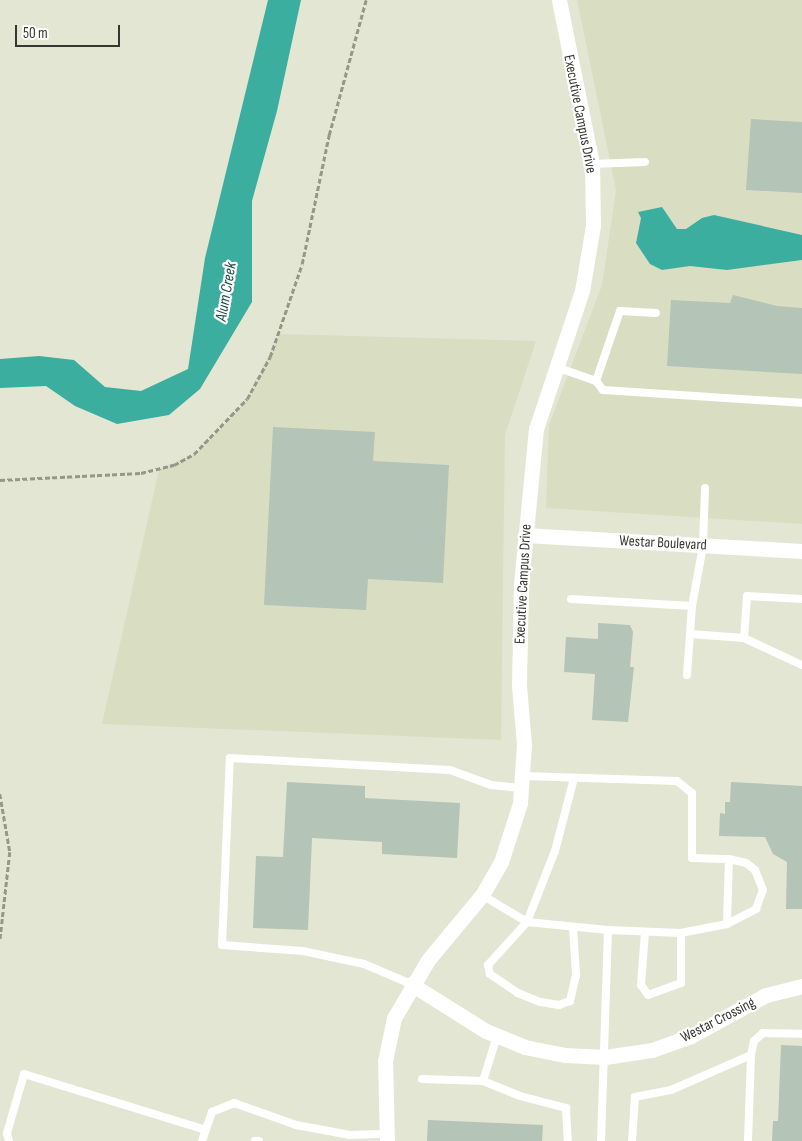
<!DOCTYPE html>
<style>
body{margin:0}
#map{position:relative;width:802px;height:1141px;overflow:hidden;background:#e3e6d3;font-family:"Sofia Sans Condensed",sans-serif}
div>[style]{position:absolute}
.built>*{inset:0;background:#d9dec3}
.water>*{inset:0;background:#3cae9f}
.building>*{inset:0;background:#b4c4b6}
.path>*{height:2.5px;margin-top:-1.25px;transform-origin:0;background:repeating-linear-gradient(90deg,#959789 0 5px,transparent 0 7.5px)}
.service>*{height:8px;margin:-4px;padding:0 4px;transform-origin:4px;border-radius:4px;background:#fff}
.minor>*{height:15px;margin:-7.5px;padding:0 7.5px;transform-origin:7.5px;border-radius:7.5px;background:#fff}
span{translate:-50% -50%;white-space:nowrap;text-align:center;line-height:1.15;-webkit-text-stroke:4.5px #fff;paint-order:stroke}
.street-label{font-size:15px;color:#363730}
.water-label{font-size:16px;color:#184942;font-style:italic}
.scale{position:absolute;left:15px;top:25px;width:105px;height:22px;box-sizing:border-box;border:2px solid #363730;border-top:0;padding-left:6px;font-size:15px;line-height:18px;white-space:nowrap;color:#363730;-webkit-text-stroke:4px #fff;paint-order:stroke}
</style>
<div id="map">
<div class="built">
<div style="clip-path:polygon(577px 0,802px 0,802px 524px,546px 508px,549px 425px,602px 285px,616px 190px)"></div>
<div style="clip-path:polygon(279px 334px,536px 341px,505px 435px,501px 740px,102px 724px,159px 469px,194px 454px,228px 421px,247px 398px)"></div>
</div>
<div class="water">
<div style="clip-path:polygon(268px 0,301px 0,277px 111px,252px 201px,252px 302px,200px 389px,169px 415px,117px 424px,75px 406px,46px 386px,0 388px,0 359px,39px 356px,74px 360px,105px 387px,141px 391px,188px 369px,205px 258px)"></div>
<div style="clip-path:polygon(662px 207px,677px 229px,686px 229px,702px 218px,714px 215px,802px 235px,802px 260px,727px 270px,690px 266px,662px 270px,650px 264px,636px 243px,641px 218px,638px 212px)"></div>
</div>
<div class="building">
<div style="clip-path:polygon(751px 119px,802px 122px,802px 193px,746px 190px)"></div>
<div style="clip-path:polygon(733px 295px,777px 306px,802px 308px,802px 374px,667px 366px,671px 300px,730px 303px)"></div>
<div style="clip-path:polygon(273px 427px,375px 432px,373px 461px,449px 465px,443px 583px,368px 579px,366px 610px,264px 605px)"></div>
<div style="clip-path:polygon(598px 623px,630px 625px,633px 632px,630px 667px,634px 667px,628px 722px,592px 720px,595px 674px,564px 672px,566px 637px,598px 639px)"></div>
<div style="clip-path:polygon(287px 782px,365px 786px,365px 798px,460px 803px,457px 858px,382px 854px,382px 842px,312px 838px,308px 930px,253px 928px,256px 856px,283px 857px)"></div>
<div style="clip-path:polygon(731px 782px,802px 786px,802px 909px,786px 909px,787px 862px,773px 854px,765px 837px,719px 836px,720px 813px,725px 814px,725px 802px,730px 802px)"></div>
<div style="clip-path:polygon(781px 1045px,802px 1046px,802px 1141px,772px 1141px,773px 1121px,778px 1121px)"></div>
<div style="clip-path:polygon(428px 1120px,543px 1125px,542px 1141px,427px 1141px)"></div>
</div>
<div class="path">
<div style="left:0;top:480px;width:141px;rotate:-2.8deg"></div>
<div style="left:141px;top:473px;width:34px;rotate:-14deg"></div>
<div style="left:174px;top:465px;width:23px;rotate:-29deg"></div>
<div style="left:194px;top:454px;width:76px;rotate:-46.1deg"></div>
<div style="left:247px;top:399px;width:48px;rotate:-61.3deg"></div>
<div style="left:270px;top:357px;width:98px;rotate:-71deg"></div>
<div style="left:302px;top:264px;width:132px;rotate:-78.2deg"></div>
<div style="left:329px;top:135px;width:140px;rotate:-74.7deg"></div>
<div style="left:0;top:794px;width:59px;rotate:80.2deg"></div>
<div style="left:10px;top:852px;width:90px;rotate:96.4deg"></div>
</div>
<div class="service">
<div style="left:592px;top:164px;width:53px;rotate:-2.2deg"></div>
<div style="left:556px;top:367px;width:42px;rotate:19.3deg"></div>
<div style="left:596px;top:381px;width:11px;rotate:52deg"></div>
<div style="left:603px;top:390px;width:199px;rotate:3.7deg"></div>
<div style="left:596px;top:381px;width:74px;rotate:-71.1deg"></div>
<div style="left:620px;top:311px;width:36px;rotate:3deg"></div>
<div style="left:571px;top:599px;width:121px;rotate:3.3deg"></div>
<div style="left:690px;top:634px;width:54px;rotate:4.2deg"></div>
<div style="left:744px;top:638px;width:64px;rotate:25deg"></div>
<div style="left:744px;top:638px;width:42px;rotate:-85.9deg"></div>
<div style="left:747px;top:596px;width:55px;rotate:3.1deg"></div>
<div style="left:687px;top:675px;width:69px;rotate:-85.9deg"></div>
<div style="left:692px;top:606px;width:61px;rotate:-79.6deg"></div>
<div style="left:703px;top:546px;width:58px;rotate:-88deg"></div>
<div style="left:524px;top:776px;width:153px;rotate:1.9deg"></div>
<div style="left:677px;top:781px;width:19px;rotate:39deg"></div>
<div style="left:692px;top:793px;width:65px;rotate:90deg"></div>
<div style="left:692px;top:858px;width:37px;rotate:2deg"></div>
<div style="left:729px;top:859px;width:65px;rotate:91.8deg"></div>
<div style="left:727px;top:924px;width:47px;rotate:168.9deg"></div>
<div style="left:681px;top:933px;width:73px;rotate:-177.6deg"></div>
<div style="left:608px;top:930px;width:211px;rotate:91.9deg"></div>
<div style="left:482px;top:895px;width:52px;rotate:31deg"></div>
<div style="left:527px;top:922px;width:81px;rotate:5.6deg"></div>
<div style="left:727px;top:924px;width:33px;rotate:-27deg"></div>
<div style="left:756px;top:909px;width:20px;rotate:-70deg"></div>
<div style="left:763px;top:890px;width:22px;rotate:-112deg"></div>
<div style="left:755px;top:870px;width:11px;rotate:-142deg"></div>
<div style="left:746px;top:863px;width:17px;rotate:-167deg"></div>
<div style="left:573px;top:928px;width:47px;rotate:86.3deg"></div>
<div style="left:576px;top:975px;width:27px;rotate:103deg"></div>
<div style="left:570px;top:1001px;width:12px;rotate:160deg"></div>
<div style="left:559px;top:1005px;width:19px;rotate:-171deg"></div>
<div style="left:540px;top:1002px;width:24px;rotate:-158deg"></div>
<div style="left:518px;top:993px;width:34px;rotate:-146deg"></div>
<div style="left:490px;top:974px;width:9px;rotate:-103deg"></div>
<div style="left:488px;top:965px;width:58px;rotate:-47.8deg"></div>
<div style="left:527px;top:922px;width:76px;rotate:-68.5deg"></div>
<div style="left:555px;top:851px;width:75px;rotate:-75.4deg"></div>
<div style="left:645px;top:932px;width:53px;rotate:94.3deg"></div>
<div style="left:641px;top:985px;width:12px;rotate:55deg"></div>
<div style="left:648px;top:995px;width:35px;rotate:-20deg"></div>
<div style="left:681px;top:983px;width:50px;rotate:-90deg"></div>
<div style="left:411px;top:984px;width:51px;rotate:-156.9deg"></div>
<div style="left:364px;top:964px;width:62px;rotate:-168deg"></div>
<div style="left:303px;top:951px;width:81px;rotate:-175.8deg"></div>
<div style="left:222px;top:945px;width:187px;rotate:-87.6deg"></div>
<div style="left:230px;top:758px;width:220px;rotate:3.1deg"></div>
<div style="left:450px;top:770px;width:44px;rotate:20.1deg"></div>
<div style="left:491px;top:785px;width:31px;rotate:6deg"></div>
<div style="left:497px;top:1036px;width:47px;rotate:107.3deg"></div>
<div style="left:483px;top:1081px;width:40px;rotate:22deg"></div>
<div style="left:520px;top:1096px;width:48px;rotate:14.6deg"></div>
<div style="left:566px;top:1108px;width:33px;rotate:87deg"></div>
<div style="left:751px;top:1055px;width:14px;rotate:-78deg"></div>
<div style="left:754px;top:1041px;width:12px;rotate:-42deg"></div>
<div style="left:763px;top:1033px;width:39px;rotate:1deg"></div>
<div style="left:422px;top:1079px;width:61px;rotate:1.9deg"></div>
<div style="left:9px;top:1141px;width:8px;rotate:-104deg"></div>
<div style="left:7px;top:1133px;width:61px;rotate:-73.9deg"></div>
<div style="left:24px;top:1074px;width:190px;rotate:17.1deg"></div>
<div style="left:202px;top:1141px;width:31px;rotate:-71deg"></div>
<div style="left:212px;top:1112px;width:24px;rotate:-22deg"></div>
<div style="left:234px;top:1103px;width:66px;rotate:19.5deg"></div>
<div style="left:296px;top:1125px;width:55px;rotate:10.5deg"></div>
<div style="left:350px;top:1135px;width:36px;rotate:-2deg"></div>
<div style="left:255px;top:1141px;width:4px"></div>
<div style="left:632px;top:1141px;width:44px;rotate:-86.1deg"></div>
<div style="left:635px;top:1097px;width:37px;rotate:-11deg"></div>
<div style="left:671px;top:1090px;width:87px;rotate:-23.6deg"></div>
<div style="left:751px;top:1055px;width:86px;rotate:92deg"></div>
</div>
<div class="minor">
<div style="left:525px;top:535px;width:277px;rotate:3.3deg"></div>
<div style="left:411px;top:984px;width:89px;rotate:32.1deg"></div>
<div style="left:486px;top:1031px;width:42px;rotate:22.3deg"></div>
<div style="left:525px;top:1047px;width:41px;rotate:11.3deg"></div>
<div style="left:565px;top:1055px;width:40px;rotate:2.9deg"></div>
<div style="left:605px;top:1057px;width:48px;rotate:-8.5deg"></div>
<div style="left:652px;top:1050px;width:41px;rotate:-19.7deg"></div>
<div style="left:691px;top:1036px;width:85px;rotate:-28.7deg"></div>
<div style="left:766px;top:995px;width:37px;rotate:-14deg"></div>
<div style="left:387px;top:1141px;width:80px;rotate:-91.4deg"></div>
<div style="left:385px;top:1061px;width:44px;rotate:-78.2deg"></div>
<div style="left:394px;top:1018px;width:67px;rotate:-59.6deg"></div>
<div style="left:428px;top:960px;width:85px;rotate:-50.3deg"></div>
<div style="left:482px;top:895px;width:38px;rotate:-60deg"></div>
<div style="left:501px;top:862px;width:62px;rotate:-72.1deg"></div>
<div style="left:520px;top:803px;width:58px;rotate:-86.1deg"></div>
<div style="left:524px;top:745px;width:59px;rotate:-94.8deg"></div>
<div style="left:519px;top:686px;width:102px;rotate:-88.9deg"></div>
<div style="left:521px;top:584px;width:156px;rotate:-84.5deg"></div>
<div style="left:536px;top:429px;width:145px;rotate:-71.6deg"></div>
<div style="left:582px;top:291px;width:67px;rotate:-80.5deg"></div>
<div style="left:593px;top:225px;width:61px;rotate:-90.9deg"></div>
<div style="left:592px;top:164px;width:167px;rotate:-101.4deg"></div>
</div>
<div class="street-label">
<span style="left:580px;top:114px;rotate:79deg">Executive Campus Drive</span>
<span style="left:663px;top:543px;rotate:3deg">Westar Boulevard</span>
<span style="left:523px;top:584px;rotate:-87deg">Executive Campus Drive</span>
<span style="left:718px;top:1020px;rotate:-27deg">Westar Crossing</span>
</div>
<div class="water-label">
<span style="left:227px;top:292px;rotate:-80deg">Alum Creek</span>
</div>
<div class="scale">50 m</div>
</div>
